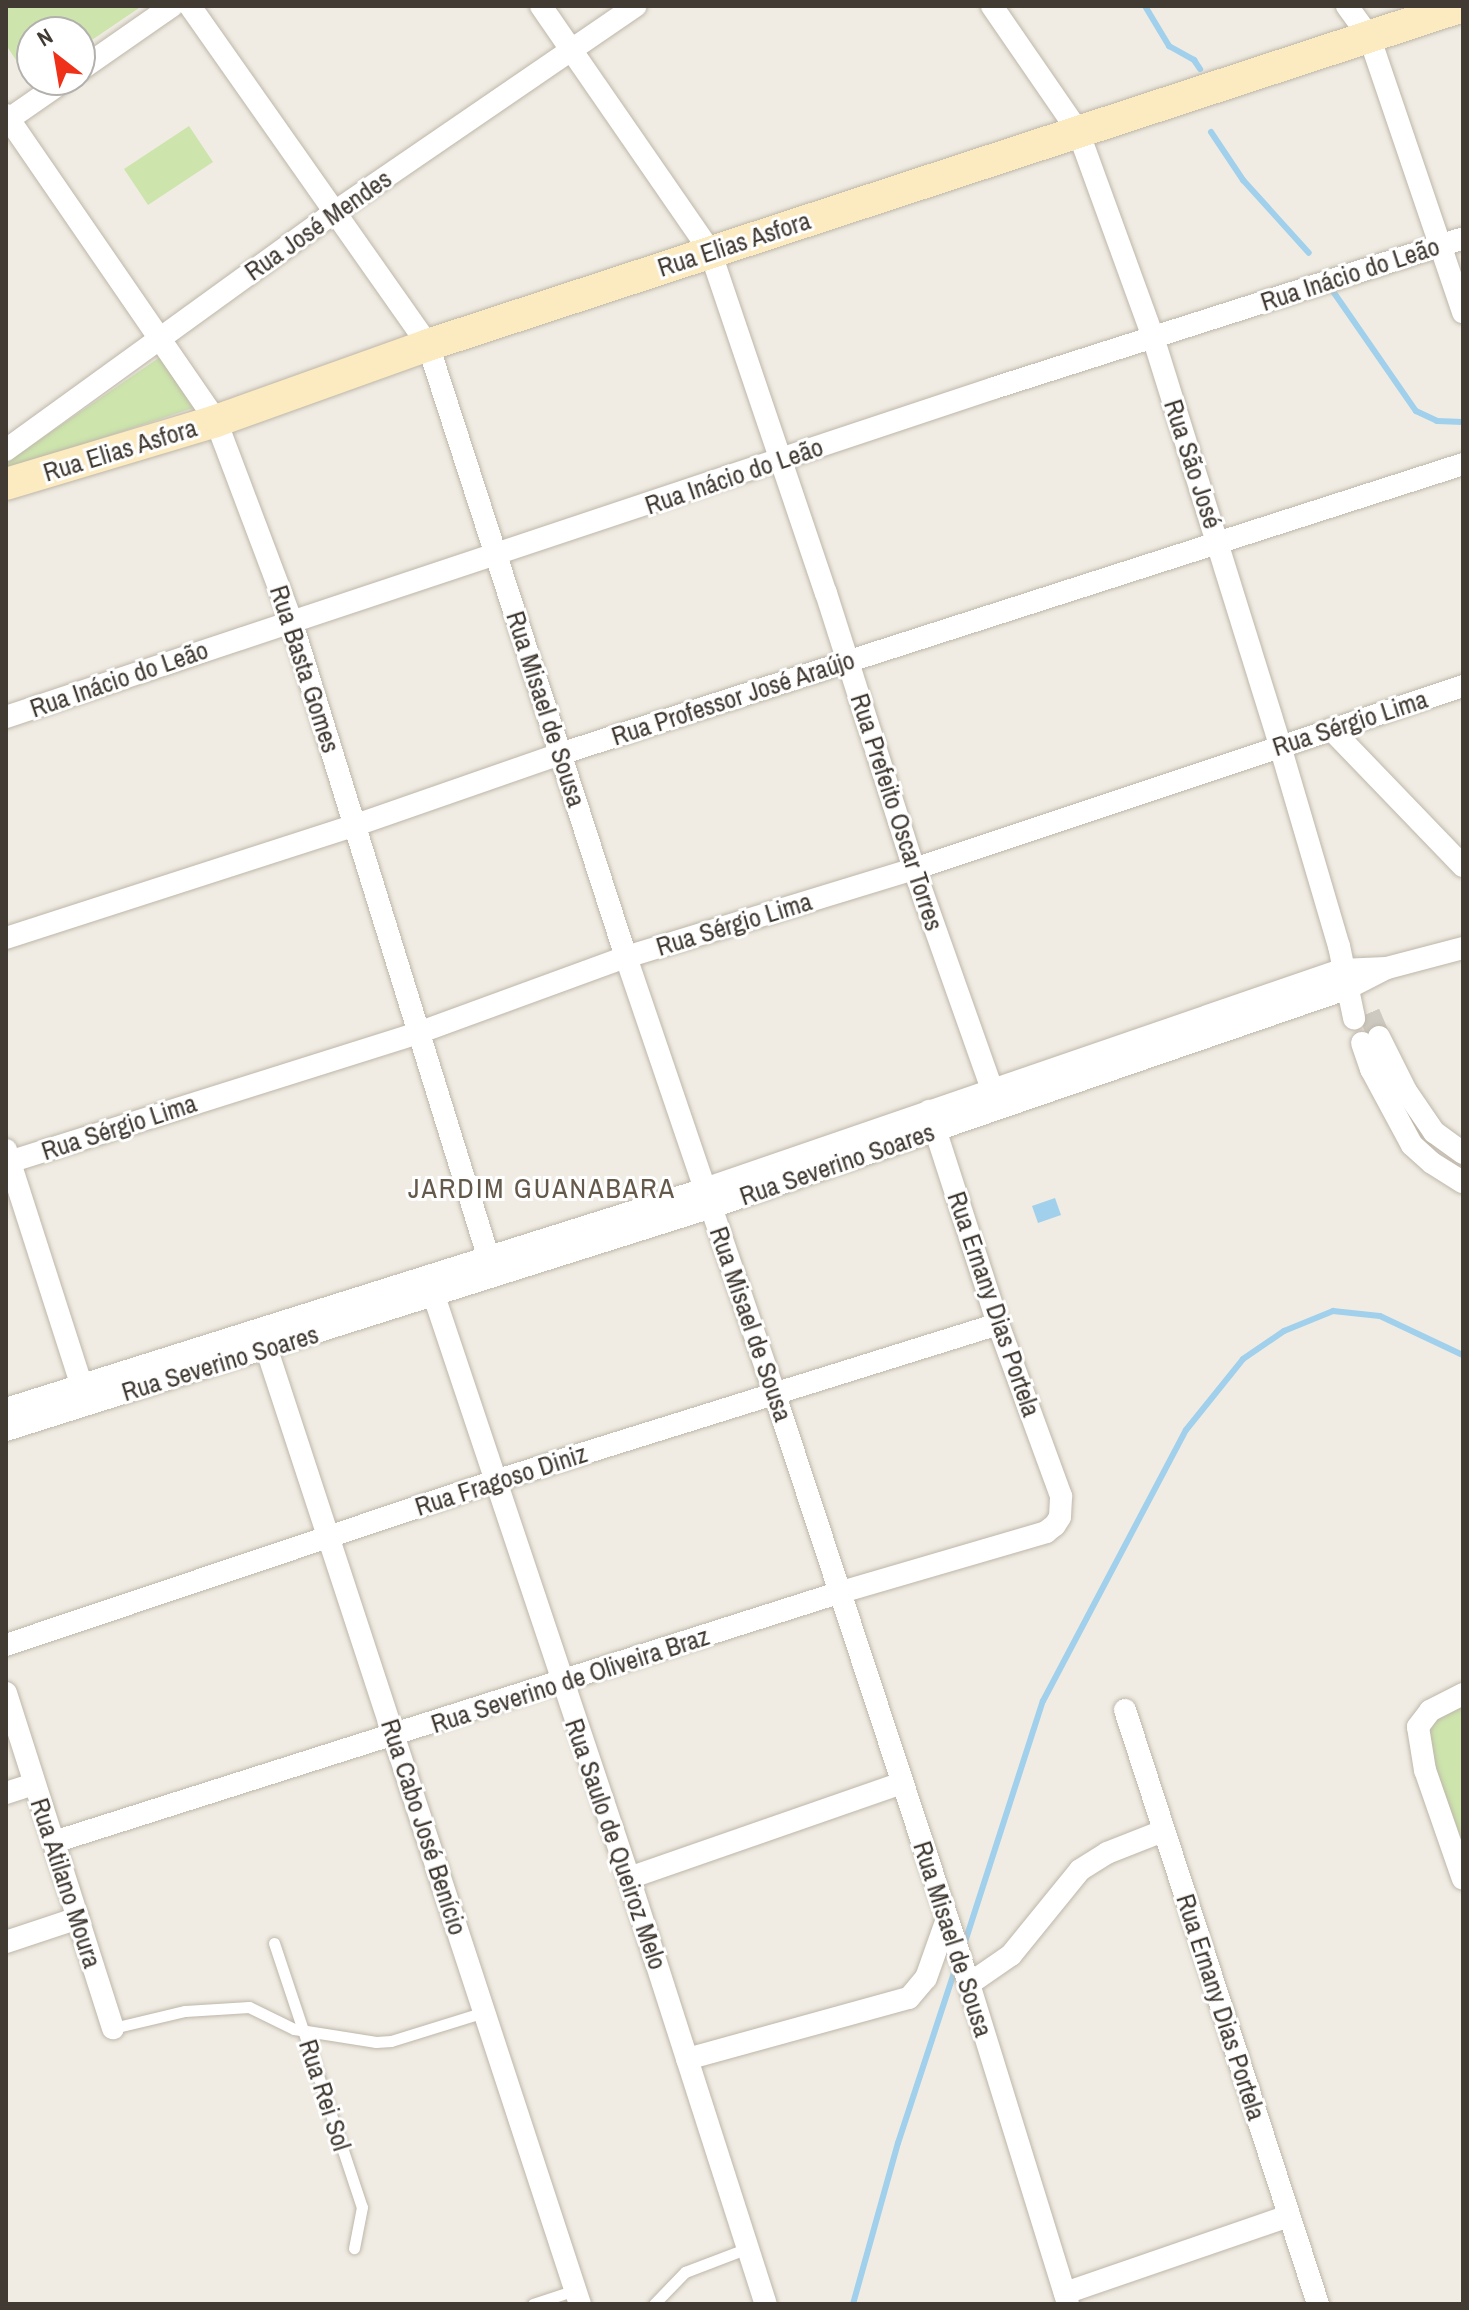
<!DOCTYPE html>
<meta charset="utf-8">
<style>
body{margin:0}
#map{position:relative;width:1469px;height:2310px;overflow:hidden;background:#f0ece3;font-family:"Archivo Narrow",sans-serif}
div>[style]{position:absolute}
.green>*{inset:0;background:#cde4ad}
.water>*{inset:0;background:#a0d0ec}
.stream>*{height:6px;margin:-3px;padding:0 3px;transform-origin:3px;border-radius:3px;background:#a0d0ec}
.street-tunnel>*{height:22px;margin-top:-11px;transform-origin:0;background:repeating-linear-gradient(90deg,#cdc9c0 0 22px,transparent 0 33px)}
.roads{filter:drop-shadow(0 0 2px #beb6a9) drop-shadow(0 0 2px #beb6a9)}
.lane>*{height:11px;margin:-5.5px;padding:0 5.5px;transform-origin:5.5px;border-radius:5.5px;background:#fff}
.street>*{height:22px;margin:-11px;padding:0 11px;transform-origin:11px;border-radius:11px;background:#fff}
.secondary>*{height:32px;margin:-16px;padding:0 16px;transform-origin:16px;border-radius:16px;background:#fcebc1}
span{translate:-50% -50%;white-space:nowrap;text-align:center;line-height:1.15;-webkit-text-stroke:6px #fff;paint-order:stroke}
.street-label{font-size:26px;color:#423b33}
.neighbourhood-label{font-size:28px;color:#64594b;letter-spacing:2px}
.frame{position:absolute;inset:0;border:8px solid #423b33;pointer-events:none}
.north{position:absolute;left:16px;top:16px;width:80px;height:80px;box-sizing:border-box;background:#fff;border:2px solid #b3b1ad;border-radius:50%;rotate:329deg;font-size:22px;font-weight:700;line-height:32px;text-align:center;color:#423b33}
.north::after{content:'';display:block;margin:auto;width:28px;height:36px;background:#f0311a;clip-path:polygon(50% 0,100% 100%,50% 72%,0 100%)}
</style>
<div id="map">
<div class="green">
<div style="clip-path:polygon(6px 6px,142px 6px,80px 48px,80px 32px,32px 32px,30px 81px,6px 45px)"></div>
<div style="clip-path:polygon(189px 126px,213px 162px,148px 205px,124px 169px)"></div>
<div style="clip-path:polygon(160px 357px,193px 408px,6px 470px,6px 463px)"></div>
<div style="clip-path:polygon(1463px 1703px,1463px 1859px,1425px 1737px,1432px 1720px)"></div>
</div>
<div class="water">
<div style="clip-path:polygon(1055px 1198px,1061px 1215px,1038px 1223px,1032px 1206px)"></div>
</div>
<div class="stream">
<div style="left:1145px;top:6px;width:47px;rotate:59deg"></div>
<div style="left:1169px;top:46px;width:29px;rotate:29deg"></div>
<div style="left:1194px;top:60px;width:11px;rotate:56deg"></div>
<div style="left:1211px;top:132px;width:58px;rotate:56.3deg"></div>
<div style="left:1243px;top:180px;width:98px;rotate:47.9deg"></div>
<div style="left:1330px;top:287px;width:151px;rotate:55.3deg"></div>
<div style="left:1416px;top:411px;width:23px;rotate:25deg"></div>
<div style="left:1437px;top:421px;width:26px;rotate:2deg"></div>
<div style="left:964px;top:1945px;width:256px;rotate:-72.1deg"></div>
<div style="left:1043px;top:1701px;width:306px;rotate:-62.2deg"></div>
<div style="left:1186px;top:1430px;width:91px;rotate:-51.2deg"></div>
<div style="left:1243px;top:1359px;width:50px;rotate:-34.3deg"></div>
<div style="left:1284px;top:1331px;width:53px;rotate:-22.2deg"></div>
<div style="left:1333px;top:1311px;width:47px;rotate:6.1deg"></div>
<div style="left:1380px;top:1316px;width:92px;rotate:25.2deg"></div>
<div style="left:853px;top:2304px;width:167px;rotate:-74.4deg"></div>
<div style="left:898px;top:2143px;width:185px;rotate:-71.8deg"></div>
</div>
<div class="street-tunnel">
<div style="left:1369px;top:1013px;width:26px;rotate:67deg"></div>
</div>
<div class="roads">
<div class="lane">
<div style="left:274px;top:1943px;width:278px;rotate:71.6deg"></div>
<div style="left:362px;top:2207px;width:42px;rotate:101deg"></div>
<div style="left:113px;top:2028px;width:74px;rotate:-13.3deg"></div>
<div style="left:185px;top:2011px;width:64px;rotate:-3.6deg"></div>
<div style="left:249px;top:2007px;width:50px;rotate:26.1deg"></div>
<div style="left:294px;top:2029px;width:83px;rotate:9deg"></div>
<div style="left:376px;top:2042px;width:15px;rotate:-4deg"></div>
<div style="left:391px;top:2041px;width:97px;rotate:-17.3deg"></div>
<div style="left:533px;top:2304px;width:44px;rotate:-18.4deg"></div>
<div style="left:654px;top:2304px;width:45px;rotate:-45.9deg"></div>
<div style="left:685px;top:2272px;width:67px;rotate:-20.9deg"></div>
</div>
<div class="street">
<div style="left:190px;top:6px;width:414px;rotate:54.9deg"></div>
<div style="left:428px;top:345px;width:643px;rotate:72.07deg"></div>
<div style="left:626px;top:957px;width:459px;rotate:71.2deg"></div>
<div style="left:774px;top:1392px;width:623px;rotate:71.77deg"></div>
<div style="left:969px;top:1984px;width:335px;rotate:72.8deg"></div>
<div style="left:541px;top:6px;width:298px;rotate:55.4deg"></div>
<div style="left:710px;top:251px;width:361px;rotate:71.3deg"></div>
<div style="left:826px;top:593px;width:290px;rotate:72.3deg"></div>
<div style="left:914px;top:869px;width:246px;rotate:70.5deg"></div>
<div style="left:992px;top:6px;width:152px;rotate:55.5deg"></div>
<div style="left:1078px;top:131px;width:219px;rotate:70deg"></div>
<div style="left:1153px;top:337px;width:428px;rotate:72.7deg"></div>
<div style="left:1280px;top:746px;width:209px;rotate:73.6deg"></div>
<div style="left:1339px;top:946px;width:74px;rotate:78.2deg"></div>
<div style="left:1347px;top:6px;width:37px;rotate:54deg"></div>
<div style="left:1369px;top:36px;width:292px;rotate:71.2deg"></div>
<div style="left:80px;top:70px;width:112px;rotate:-34.8deg"></div>
<div style="left:6px;top:115px;width:371px;rotate:55.5deg"></div>
<div style="left:216px;top:421px;width:213px;rotate:69.3deg"></div>
<div style="left:291px;top:620px;width:679px;rotate:72.79deg"></div>
<div style="left:6px;top:121px;width:72px;rotate:-34.8deg"></div>
<div style="left:6px;top:450px;width:407px;rotate:-35.9deg"></div>
<div style="left:336px;top:211px;width:363px;rotate:-34.4deg"></div>
<div style="left:6px;top:717px;width:1041px;rotate:-18.42deg"></div>
<div style="left:994px;top:388px;width:492px;rotate:-17.7deg"></div>
<div style="left:1331px;top:729px;width:190px;rotate:46.1deg"></div>
<div style="left:6px;top:938px;width:368px;rotate:-17.9deg"></div>
<div style="left:356px;top:825px;width:216px;rotate:-19.2deg"></div>
<div style="left:560px;top:754px;width:948px;rotate:-17.8deg"></div>
<div style="left:1379px;top:1037px;width:60px;rotate:63.4deg"></div>
<div style="left:1406px;top:1091px;width:50px;rotate:55.7deg"></div>
<div style="left:1434px;top:1132px;width:36px;rotate:36deg"></div>
<div style="left:1362px;top:1043px;width:28px;rotate:71deg"></div>
<div style="left:1371px;top:1069px;width:86px;rotate:61.7deg"></div>
<div style="left:1412px;top:1145px;width:27px;rotate:42deg"></div>
<div style="left:1432px;top:1163px;width:36px;rotate:32deg"></div>
<div style="left:6px;top:1150px;width:262px;rotate:72.2deg"></div>
<div style="left:6px;top:1163px;width:432px;rotate:-17.5deg"></div>
<div style="left:418px;top:1033px;width:221px;rotate:-20.1deg"></div>
<div style="left:626px;top:957px;width:301px;rotate:-17deg"></div>
<div style="left:914px;top:869px;width:579px;rotate:-18.43deg"></div>
<div style="left:433px;top:1293px;width:617px;rotate:71.48deg"></div>
<div style="left:629px;top:1878px;width:447px;rotate:72.2deg"></div>
<div style="left:267px;top:1350px;width:1004px;rotate:71.84deg"></div>
<div style="left:6px;top:1409px;width:733px;rotate:-17.47deg"></div>
<div style="left:705px;top:1189px;width:673px;rotate:-19deg"></div>
<div style="left:1341px;top:970px;width:45px;rotate:-2.5deg"></div>
<div style="left:6px;top:1430px;width:740px;rotate:-17.53deg"></div>
<div style="left:712px;top:1207px;width:670px;rotate:-18.98deg"></div>
<div style="left:1346px;top:989px;width:46px;rotate:-27.1deg"></div>
<div style="left:1387px;top:968px;width:79px;rotate:-14.7deg"></div>
<div style="left:6px;top:1645px;width:516px;rotate:-18.54deg"></div>
<div style="left:495px;top:1481px;width:527px;rotate:-17.33deg"></div>
<div style="left:6px;top:1693px;width:352px;rotate:72.3deg"></div>
<div style="left:1463px;top:1694px;width:37px;rotate:153deg"></div>
<div style="left:1430px;top:1711px;width:20px;rotate:127deg"></div>
<div style="left:1418px;top:1727px;width:44px;rotate:80.8deg"></div>
<div style="left:1425px;top:1770px;width:115px;rotate:70.8deg"></div>
<div style="left:1125px;top:1710px;width:625px;rotate:72deg"></div>
<div style="left:6px;top:1793px;width:28px;rotate:-18deg"></div>
<div style="left:54px;top:1842px;width:823px;rotate:-17.62deg"></div>
<div style="left:838px;top:1593px;width:217px;rotate:-16.3deg"></div>
<div style="left:1046px;top:1532px;width:11px;rotate:-38deg"></div>
<div style="left:1055px;top:1525px;width:9px;rotate:-58deg"></div>
<div style="left:1060px;top:1517px;width:21px;rotate:-87deg"></div>
<div style="left:1061px;top:1496px;width:183px;rotate:-110.1deg"></div>
<div style="left:998px;top:1324px;width:224px;rotate:-107.9deg"></div>
<div style="left:629px;top:1878px;width:289px;rotate:-19.2deg"></div>
<div style="left:6px;top:1942px;width:76px;rotate:-18.4deg"></div>
<div style="left:969px;top:1984px;width:51px;rotate:-34.6deg"></div>
<div style="left:1011px;top:1955px;width:109px;rotate:-50.9deg"></div>
<div style="left:1080px;top:1870px;width:32px;rotate:-32deg"></div>
<div style="left:1107px;top:1853px;width:60px;rotate:-21.4deg"></div>
<div style="left:687px;top:2059px;width:230px;rotate:-15.4deg"></div>
<div style="left:909px;top:1998px;width:26px;rotate:-50deg"></div>
<div style="left:926px;top:1978px;width:63px;rotate:-70.4deg"></div>
<div style="left:1065px;top:2293px;width:237px;rotate:-19deg"></div>
</div>
<div class="secondary">
<div style="left:6px;top:484px;width:219px;rotate:-16.7deg"></div>
<div style="left:216px;top:421px;width:225px;rotate:-19.7deg"></div>
<div style="left:428px;top:345px;width:1089px;rotate:-18.14deg"></div>
</div>
</div>
<div class="street-label">
<span style="left:318px;top:225px;rotate:-35deg">Rua José Mendes</span>
<span style="left:734px;top:244px;rotate:-18deg">Rua Elias Asfora</span>
<span style="left:1350px;top:274px;rotate:-18deg">Rua Inácio do Leão</span>
<span style="left:120px;top:450px;rotate:-17deg">Rua Elias Asfora</span>
<span style="left:1193px;top:464px;rotate:72deg">Rua São José</span>
<span style="left:734px;top:476px;rotate:-19deg">Rua Inácio do Leão</span>
<span style="left:305px;top:669px;rotate:72deg">Rua Basta Gomes</span>
<span style="left:119px;top:679px;rotate:-19deg">Rua Inácio do Leão</span>
<span style="left:733px;top:698px;rotate:-18deg">Rua Professor José Araújo</span>
<span style="left:546px;top:709px;rotate:72deg">Rua Misael de Sousa</span>
<span style="left:1350px;top:723px;rotate:-18deg">Rua Sérgio Lima</span>
<span style="left:897px;top:812px;rotate:72deg">Rua Prefeito Oscar Torres</span>
<span style="left:734px;top:924px;rotate:-17deg">Rua Sérgio Lima</span>
<span style="left:119px;top:1127px;rotate:-18deg">Rua Sérgio Lima</span>
<span style="left:837px;top:1164px;rotate:-19deg">Rua Severino Soares</span>
<span style="left:994px;top:1304px;rotate:71deg">Rua Ernany Dias Portela</span>
<span style="left:751px;top:1324px;rotate:71deg">Rua Misael de Sousa</span>
<span style="left:220px;top:1363px;rotate:-17deg">Rua Severino Soares</span>
<span style="left:501px;top:1480px;rotate:-18deg">Rua Fragoso Diniz</span>
<span style="left:570px;top:1680px;rotate:-18deg">Rua Severino de Oliveira Braz</span>
<span style="left:424px;top:1827px;rotate:72deg">Rua Cabo José Benício</span>
<span style="left:616px;top:1844px;rotate:71deg">Rua Saulo de Queiroz Melo</span>
<span style="left:66px;top:1883px;rotate:72deg">Rua Atilano Moura</span>
<span style="left:953px;top:1939px;rotate:72deg">Rua Misael de Sousa</span>
<span style="left:1221px;top:2007px;rotate:72deg">Rua Ernany Dias Portela</span>
<span style="left:325px;top:2095px;rotate:72deg">Rua Rei Sol</span>
</div>
<div class="neighbourhood-label">
<span style="left:542px;top:1188px">JARDIM GUANABARA</span>
</div>
<div class="frame"></div>
<div class="north">N</div>
</div>
